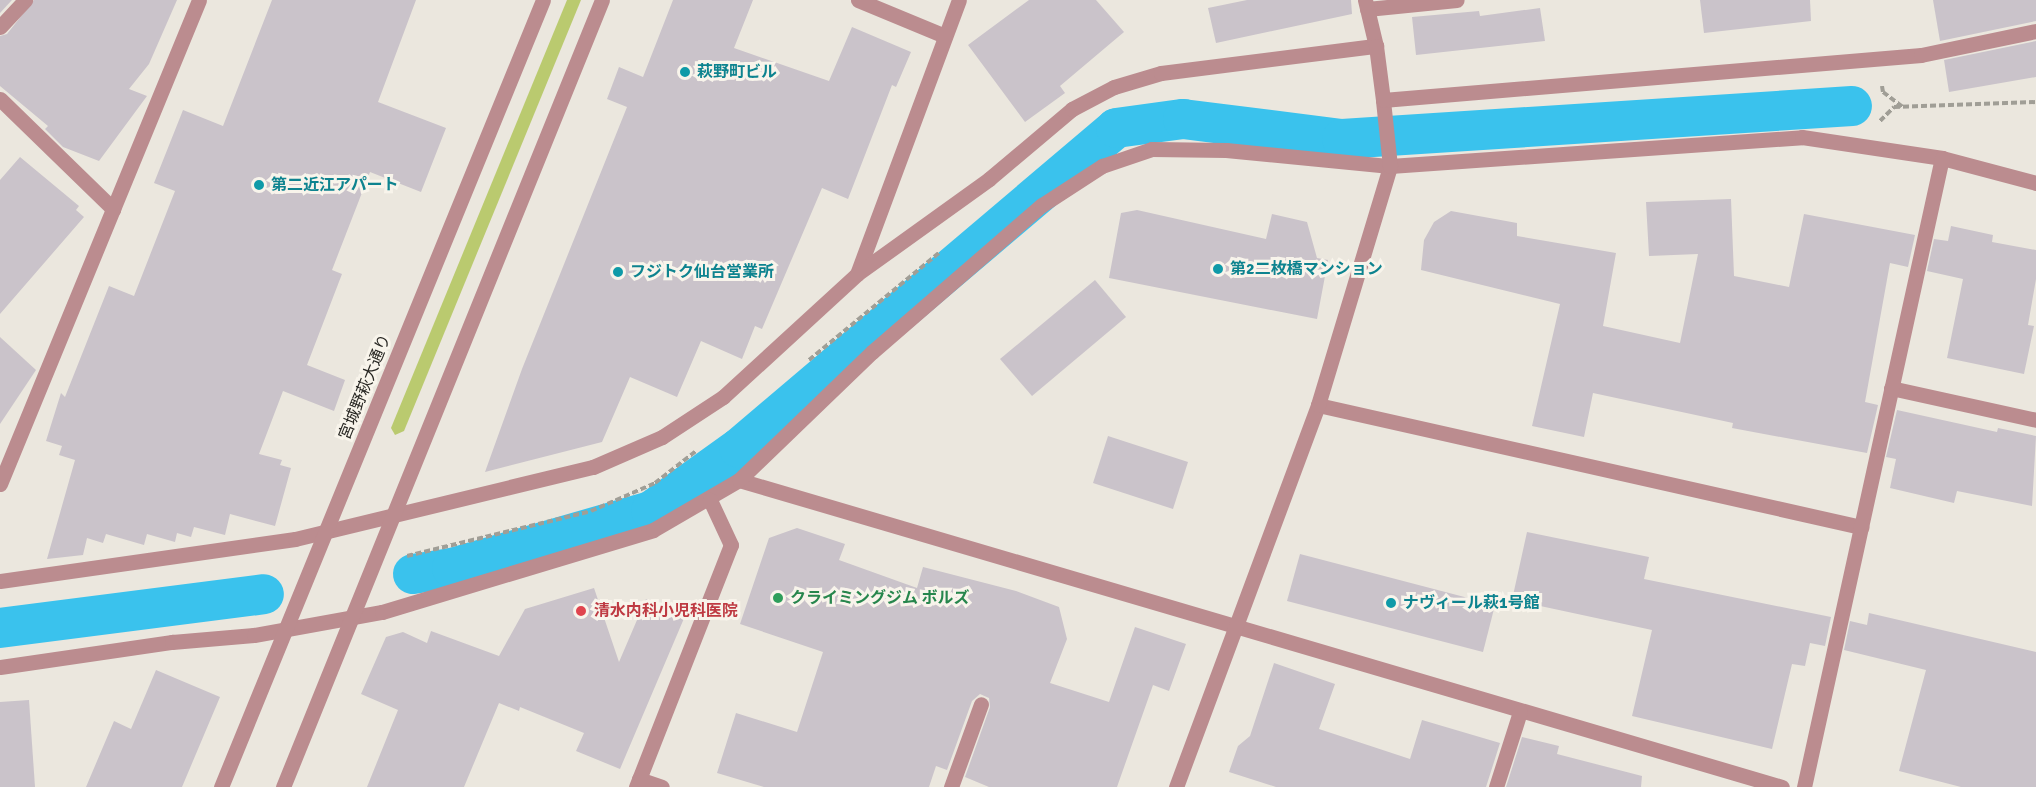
<!DOCTYPE html>
<meta charset="utf-8">
<style>
body{margin:0}
#map{position:relative;width:2036px;height:787px;overflow:hidden;background:#ebe7de;font-family:Signika,"Noto Sans JP",sans-serif}
div>[style]{position:absolute}
.green>*{inset:0;background:#baca6f}
.canal>*{height:40px;margin:-20px;padding:0 20px;transform-origin:20px;border-radius:20px;background:#3ac2ed}
.building>*{inset:0;background:#cac3ca}
.path>*{height:4px;margin-top:-2px;transform-origin:0;background:repeating-linear-gradient(90deg,#a09e96 0 6px,transparent 0 9px)}
.service>*{height:15px;margin:-7.5px;padding:0 7.5px;transform-origin:7.5px;border-radius:7.5px;background:#bb8c8f}
.minor>*{height:15px;margin:-7.5px;padding:0 7.5px;transform-origin:7.5px;border-radius:7.5px;background:#bb8c8f}
.tertiary>*{height:15px;margin:-7.5px;padding:0 7.5px;transform-origin:7.5px;border-radius:7.5px;background:#bb8c8f}
.dots>*{width:16px;height:16px;translate:-50% -50%;box-sizing:border-box;border:3px solid #f8f4eb;border-radius:50%}
span{translate:-50% -50%;white-space:nowrap;text-align:center;line-height:1.15;-webkit-text-stroke:6px #f8f4eb;paint-order:stroke}
.culture-label{font-size:16px;color:#0d838f;font-weight:700}
.left{translate:0 -50%;text-align:left}
.street-label{font-size:16px;color:#272622}
.leisure-label{font-size:16px;color:#27864d;font-weight:700}
.health-label{font-size:16px;color:#be3a42;font-weight:700}
</style>
<div id="map">
<div class="green">
<div style="clip-path:polygon(567px 0,581px 0,404px 431px,395px 435px,391px 428px)"></div>
</div>
<div class="canal">
<div style="left:413px;top:574px;width:39px;rotate:-9deg"></div>
<div style="left:452px;top:568px;width:207px;rotate:-16deg"></div>
<div style="left:651px;top:511px;width:108px;rotate:-35.6deg"></div>
<div style="left:739px;top:448px;width:494px;rotate:-40.3deg"></div>
<div style="left:1116px;top:128px;width:68px;rotate:-7.7deg"></div>
<div style="left:1183px;top:119px;width:160px;rotate:7.2deg"></div>
<div style="left:1342px;top:139px;width:511px;rotate:-3.7deg"></div>
<div style="left:0;top:628px;width:266px;rotate:-7.3deg"></div>
</div>
<div class="building">
<div style="clip-path:polygon(0 0,12px 0,0 13px)"></div>
<div style="clip-path:polygon(34px 0,177px 0,149px 64px,129px 89px,147px 96px,99px 161px,63px 147px,45px 129px,48px 126px,0 86px,0 36px,7px 34px)"></div>
<div style="clip-path:polygon(272px 0,416px 0,378px 102px,446px 128px,421px 192px,370px 172px,332px 270px,342px 274px,307px 365px,345px 380px,334px 411px,283px 391px,259px 454px,282px 460px,280px 465px,291px 468px,275px 526px,230px 514px,225px 535px,194px 527px,191px 537px,177px 533px,175px 542px,147px 534px,144px 545px,106px 534px,103px 543px,87px 538px,83px 555px,47px 559px,75px 460px,59px 455px,62px 446px,46px 441px,61px 393px,65px 397px,109px 286px,134px 296px,175px 191px,154px 183px,183px 110px,223px 126px)"></div>
<div style="clip-path:polygon(673px 0,753px 0,734px 48px,829px 81px,852px 27px,911px 52px,896px 87px,892px 85px,848px 199px,822px 188px,762px 329px,755px 326px,742px 359px,701px 341px,677px 397px,630px 377px,602px 442px,485px 472px,522px 369px,627px 107px,607px 99px,619px 67px,643px 77px)"></div>
<div style="clip-path:polygon(1029px 0,1096px 0,1124px 32px,1060px 86px,1065px 93px,1025px 122px,968px 45px)"></div>
<div style="clip-path:polygon(1247px 0,1351px 0,1352px 14px,1216px 43px,1208px 8px)"></div>
<div style="clip-path:polygon(1700px 0,1810px 0,1811px 21px,1704px 33px)"></div>
<div style="clip-path:polygon(1933px 0,2036px 0,2036px 21px,1940px 41px)"></div>
<div style="clip-path:polygon(1540px 8px,1545px 41px,1416px 55px,1412px 17px,1479px 11px,1480px 16px)"></div>
<div style="clip-path:polygon(2036px 41px,2036px 77px,1949px 92px,1944px 60px)"></div>
<div style="clip-path:polygon(20px 157px,79px 206px,76px 210px,84px 217px,0 314px,0 180px)"></div>
<div style="clip-path:polygon(1731px 199px,1734px 276px,1789px 287px,1804px 214px,1915px 235px,1908px 267px,1890px 263px,1865px 402px,1878px 405px,1867px 453px,1732px 428px,1733px 423px,1593px 393px,1584px 437px,1532px 426px,1560px 304px,1421px 270px,1424px 240px,1434px 222px,1451px 211px,1517px 223px,1517px 236px,1616px 253px,1603px 326px,1680px 343px,1698px 254px,1649px 256px,1646px 202px)"></div>
<div style="clip-path:polygon(1137px 210px,1266px 239px,1272px 214px,1307px 222px,1317px 258px,1328px 260px,1317px 319px,1109px 278px,1121px 213px)"></div>
<div style="clip-path:polygon(1951px 226px,1993px 235px,1992px 242px,2036px 250px,2036px 279px,2028px 325px,2034px 326px,2024px 374px,1947px 358px,1963px 279px,1927px 271px,1934px 239px,1948px 241px)"></div>
<div style="clip-path:polygon(1095px 280px,1126px 317px,1032px 396px,1000px 359px)"></div>
<div style="clip-path:polygon(0 337px,36px 370px,0 424px)"></div>
<div style="clip-path:polygon(1897px 410px,1997px 432px,1998px 428px,2036px 436px,2032px 506px,1957px 491px,1954px 503px,1890px 488px,1896px 459px,1886px 457px)"></div>
<div style="clip-path:polygon(1108px 436px,1188px 462px,1173px 509px,1093px 483px)"></div>
<div style="clip-path:polygon(797px 528px,845px 544px,839px 560px,917px 588px,923px 567px,1016px 591px,1059px 607px,1067px 639px,1050px 683px,1109px 702px,1135px 627px,1186px 644px,1169px 691px,1153px 685px,1117px 787px,989px 787px,965px 777px,990px 707px,989px 698px,980px 694px,972px 701px,947px 770px,936px 766px,929px 787px,764px 787px,717px 773px,736px 713px,797px 732px,823px 652px,740px 624px,769px 538px)"></div>
<div style="clip-path:polygon(1527px 532px,1649px 557px,1644px 579px,1831px 617px,1825px 646px,1810px 643px,1805px 666px,1792px 664px,1772px 749px,1632px 716px,1652px 630px,1512px 600px)"></div>
<div style="clip-path:polygon(1300px 554px,1495px 605px,1483px 652px,1287px 601px)"></div>
<div style="clip-path:polygon(594px 588px,619px 662px,646px 599px,685px 616px,620px 769px,576px 751px,584px 733px,520px 707px,519px 711px,499px 703px,464px 787px,367px 787px,398px 710px,361px 694px,386px 637px,403px 632px,427px 643px,431px 631px,499px 656px,525px 609px)"></div>
<div style="clip-path:polygon(1869px 613px,2036px 652px,2036px 787px,1961px 787px,1899px 771px,1926px 670px,1844px 650px,1850px 621px,1867px 625px)"></div>
<div style="clip-path:polygon(1274px 663px,1335px 684px,1319px 729px,1410px 759px,1422px 720px,1500px 743px,1486px 787px,1276px 787px,1229px 772px,1238px 746px,1250px 736px)"></div>
<div style="clip-path:polygon(156px 670px,220px 697px,182px 787px,86px 787px,114px 721px,131px 729px)"></div>
<div style="clip-path:polygon(29px 700px,35px 787px,0 787px,0 702px)"></div>
<div style="clip-path:polygon(1522px 737px,1559px 746px,1557px 754px,1642px 776px,1641px 787px,1506px 787px)"></div>
</div>
<div class="path">
<div style="left:1882px;top:86px;width:6px;rotate:81deg"></div>
<div style="left:1883px;top:92px;width:25px;rotate:37deg"></div>
<div style="left:1880px;top:121px;width:20px;rotate:-45deg"></div>
<div style="left:1894px;top:107px;width:142px;rotate:-2deg"></div>
<div style="left:809px;top:360px;width:170px;rotate:-39.5deg"></div>
<div style="left:407px;top:556px;width:189px;rotate:-13.7deg"></div>
<div style="left:591px;top:511px;width:70px;rotate:-23.6deg"></div>
<div style="left:655px;top:483px;width:52px;rotate:-38deg"></div>
</div>
<div class="service">
<div style="left:0;top:27px;width:37px;rotate:-47deg"></div>
<div style="left:951px;top:787px;width:88px;rotate:-70.1deg"></div>
</div>
<div class="minor">
<div style="left:858px;top:0;width:94px;rotate:22.5deg"></div>
<div style="left:1367px;top:9px;width:90px;rotate:-5.7deg"></div>
<div style="left:0;top:99px;width:158px;rotate:44.2deg"></div>
<div style="left:857px;top:274px;width:292px;rotate:-69.6deg"></div>
<div style="left:1891px;top:388px;width:148px;rotate:12.4deg"></div>
<div style="left:1318px;top:405px;width:557px;rotate:12.66deg"></div>
<div style="left:739px;top:480px;width:1087px;rotate:16.4deg"></div>
<div style="left:0;top:484px;width:523px;rotate:-67.65deg"></div>
<div style="left:0;top:581px;width:298px;rotate:-8.1deg"></div>
<div style="left:295px;top:539px;width:307px;rotate:-13.6deg"></div>
<div style="left:593px;top:467px;width:75px;rotate:-23.5deg"></div>
<div style="left:662px;top:437px;width:73px;rotate:-33.3deg"></div>
<div style="left:723px;top:397px;width:182px;rotate:-42.5deg"></div>
<div style="left:857px;top:274px;width:163px;rotate:-35.7deg"></div>
<div style="left:989px;top:179px;width:109px;rotate:-40.1deg"></div>
<div style="left:1072px;top:109px;width:47px;rotate:-27.6deg"></div>
<div style="left:1114px;top:87px;width:49px;rotate:-16.6deg"></div>
<div style="left:1161px;top:73px;width:217px;rotate:-7.2deg"></div>
<div style="left:0;top:667px;width:174px;rotate:-8.3deg"></div>
<div style="left:172px;top:642px;width:82px;rotate:-4.9deg"></div>
<div style="left:254px;top:635px;width:130px;rotate:-10.2deg"></div>
<div style="left:382px;top:612px;width:283px;rotate:-16.8deg"></div>
<div style="left:653px;top:530px;width:99px;rotate:-30.2deg"></div>
<div style="left:739px;top:480px;width:185px;rotate:-43.9deg"></div>
<div style="left:872px;top:352px;width:225px;rotate:-40.9deg"></div>
<div style="left:1042px;top:205px;width:72px;rotate:-33deg"></div>
<div style="left:1102px;top:166px;width:53px;rotate:-18.8deg"></div>
<div style="left:1152px;top:149px;width:74px;rotate:0.8deg"></div>
<div style="left:1226px;top:150px;width:165px;rotate:5.6deg"></div>
<div style="left:1390px;top:166px;width:413px;rotate:-4deg"></div>
<div style="left:1802px;top:137px;width:142px;rotate:8.5deg"></div>
<div style="left:1942px;top:158px;width:97px;rotate:14.9deg"></div>
<div style="left:639px;top:779px;width:24px;rotate:19deg"></div>
<div style="left:636px;top:787px;width:260px;rotate:-68.6deg"></div>
<div style="left:731px;top:545px;width:50px;rotate:-115deg"></div>
<div style="left:1176px;top:787px;width:408px;rotate:-69.6deg"></div>
<div style="left:1318px;top:405px;width:250px;rotate:-73.2deg"></div>
<div style="left:1390px;top:166px;width:66px;rotate:-96.1deg"></div>
<div style="left:1383px;top:100px;width:540px;rotate:-4.78deg"></div>
<div style="left:1921px;top:55px;width:117px;rotate:-11.8deg"></div>
<div style="left:1496px;top:787px;width:79px;rotate:-72.3deg"></div>
<div style="left:1804px;top:787px;width:644px;rotate:-77.63deg"></div>
</div>
<div class="tertiary">
<div style="left:1365px;top:0;width:47px;rotate:76.6deg"></div>
<div style="left:1376px;top:46px;width:54px;rotate:82.6deg"></div>
<div style="left:221px;top:787px;width:850px;rotate:-67.75deg"></div>
<div style="left:283px;top:787px;width:849px;rotate:-67.94deg"></div>
</div>
<div class="dots">
<div style="left:685px;top:72px;background:#0f9aa8"></div>
<div style="left:259px;top:185px;background:#0f9aa8"></div>
<div style="left:1218px;top:269px;background:#0f9aa8"></div>
<div style="left:618px;top:272px;background:#0f9aa8"></div>
<div style="left:778px;top:598px;background:#2e9e5b"></div>
<div style="left:1391px;top:603px;background:#0f9aa8"></div>
<div style="left:581px;top:611px;background:#e0444e"></div>
</div>
<div class="culture-label">
<span class="left" style="left:697px;top:72px">萩野町ビル</span>
<span class="left" style="left:271px;top:185px">第二近江アパート</span>
<span class="left" style="left:1230px;top:269px">第2二枚橋マンション</span>
<span class="left" style="left:630px;top:272px">フジトク仙台営業所</span>
<span class="left" style="left:1403px;top:603px">ナヴィール萩1号館</span>
</div>
<div class="street-label">
<span style="left:365px;top:387px;rotate:-68deg">宮城野萩大通り</span>
</div>
<div class="leisure-label">
<span class="left" style="left:790px;top:598px">クライミングジム ボルズ</span>
</div>
<div class="health-label">
<span class="left" style="left:594px;top:611px">清水内科小児科医院</span>
</div>
</div>
